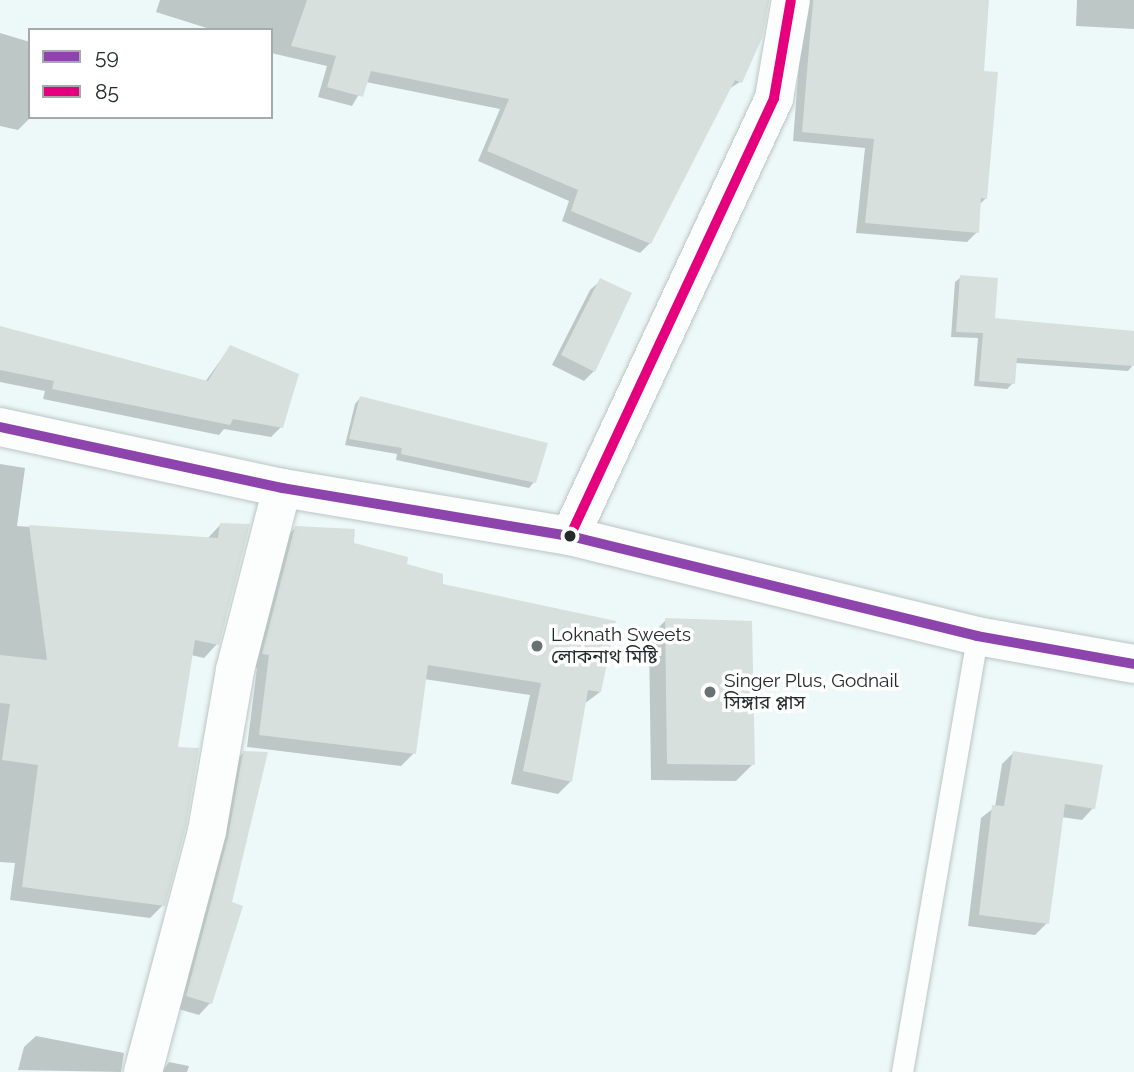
<!DOCTYPE html>
<meta charset="utf-8">
<style>
body{margin:0}
#map{position:relative;width:1134px;height:1072px;overflow:hidden;background:#edf9f8;font-family:Raleway,"Noto Sans Bengali",sans-serif}
div>[style]{position:absolute}
.shadow>*{inset:0;background:#0003}
.building>*{inset:0;background:#d8e0dd}
.roads{filter:drop-shadow(0 0 2px #bcc5c4) drop-shadow(0 0 2px #bcc5c4)}
.service>*{height:21px;margin:-10.5px;padding:0 10.5px;transform-origin:10.5px;border-radius:10.5px;background:#fcfefe}
.minor>*{height:38px;margin:-19px;padding:0 19px;transform-origin:19px;border-radius:19px;background:#fcfefe}
.tertiary>*{height:38px;margin:-19px;padding:0 19px;transform-origin:19px;border-radius:19px;background:#fcfefe}
.primary>*{height:38px;margin:-19px;padding:0 19px;transform-origin:19px;border-radius:19px;background:#fcfefe}
.bus-1>*{height:10px;margin:-5px;padding:0 5px;transform-origin:5px;border-radius:5px;background:#8e44ad}
.bus-2>*{height:10px;margin:-5px;padding:0 5px;transform-origin:5px;border-radius:5px;background:#e5007d}
.dots>*{width:19px;height:19px;translate:-50% -50%;box-sizing:border-box;border:4px solid #fff;border-radius:50%}
span{translate:-50% -50%;white-space:nowrap;text-align:center;line-height:1.15;-webkit-text-stroke:7px #fff;paint-order:stroke}
.poi-label{font-size:19px;color:#222a2a}
.left{translate:0 -50%;text-align:left}
.legend{position:absolute;left:28px;top:28px;width:245px;height:91px;box-sizing:border-box;background:#fff;border:2px solid #a7aaaa;margin:0;padding:9px 12px;list-style:none;font-size:21px;color:#222a2a}
.legend li{display:flex;align-items:center;gap:14px;height:35px}
.legend b{width:35px;border:2px solid #a7aaaa}
</style>
<div id="map">
<div class="shadow">
<div style="clip-path:polygon(160px 0,769px 0,760px 38px,740px 82px,727px 90px,650px 243px,640px 253px,562px 221px,569px 201px,478px 161px,500px 109px,366px 82px,352px 106px,318px 97px,327px 66px,271px 53px,271px 30px,213px 30px,156px 12px)"></div>
<div style="clip-path:polygon(804px 0,988px 0,982px 72px,986px 198px,979px 205px,977px 232px,967px 242px,856px 233px,865px 148px,793px 141px)"></div>
<div style="clip-path:polygon(1077px 0,1134px 0,1134px 29px,1076px 26px)"></div>
<div style="clip-path:polygon(0 33px,30px 42px,31px 117px,18px 130px,0 126px)"></div>
<div style="clip-path:polygon(961px 277px,993px 320px,1134px 333px,1133px 365px,1128px 371px,1015px 363px,1013px 383px,1007px 389px,974px 386px,978px 338px,951px 337px,955px 282px)"></div>
<div style="clip-path:polygon(600px 281px,594px 371px,584px 381px,552px 365px,590px 290px)"></div>
<div style="clip-path:polygon(0 328px,205px 382px,230px 347px,281px 427px,271px 437px,224px 429px,219px 435px,43px 399px,45px 391px,0 382px)"></div>
<div style="clip-path:polygon(360px 398px,534px 482px,529px 488px,396px 460px,397px 454px,345px 445px,355px 404px)"></div>
<div style="clip-path:polygon(0 464px,25px 468px,17px 526px,207px 539px,221px 524px,217px 644px,204px 658px,191px 655px,176px 749px,163px 905px,150px 918px,10px 900px,15px 863px,0 862px)"></div>
<div style="clip-path:polygon(295px 528px,405px 566px,600px 692px,584px 704px,571px 781px,558px 794px,511px 784px,530px 695px,424px 679px,414px 753px,401px 766px,247px 747px,257px 668px,250px 666px,283px 541px)"></div>
<div style="clip-path:polygon(666px 620px,753px 764px,736px 781px,651px 780px,649px 637px)"></div>
<div style="clip-path:polygon(244px 752px,230px 904px,210px 1003px,199px 1015px,175px 1008px,232px 764px)"></div>
<div style="clip-path:polygon(1013px 753px,1093px 808px,1082px 820px,1061px 817px,1047px 923px,1035px 935px,968px 926px,981px 818px,995px 807px,1002px 764px)"></div>
<div style="clip-path:polygon(36px 1036px,124px 1053px,121px 1072px,18px 1070px,24px 1047px)"></div>
<div style="clip-path:polygon(169px 1062px,189px 1066px,187px 1072px,162px 1072px)"></div>
</div>
<div class="building">
<div style="clip-path:polygon(307px 0,769px 0,762px 38px,742px 83px,735px 80px,651px 244px,571px 211px,578px 190px,487px 151px,509px 99px,371px 71px,363px 97px,327px 87px,336px 56px,291px 46px)"></div>
<div style="clip-path:polygon(813px 0,989px 0,984px 71px,998px 72px,987px 199px,981px 198px,979px 233px,865px 223px,874px 139px,802px 132px)"></div>
<div style="clip-path:polygon(960px 275px,998px 278px,995px 318px,1134px 331px,1134px 366px,1017px 358px,1015px 384px,979px 381px,983px 333px,956px 332px)"></div>
<div style="clip-path:polygon(600px 278px,632px 293px,595px 372px,561px 355px)"></div>
<div style="clip-path:polygon(0 326px,208px 381px,230px 345px,299px 374px,283px 428px,233px 419px,230px 425px,52px 389px,54px 381px,0 370px)"></div>
<div style="clip-path:polygon(360px 396px,548px 443px,536px 483px,401px 454px,402px 448px,349px 439px)"></div>
<div style="clip-path:polygon(220px 523px,250px 524px,219px 645px,195px 640px,178px 747px,199px 748px,186px 826px,165px 906px,22px 887px,38px 765px,2px 760px,10px 704px,0 703px,0 655px,47px 660px,29px 525px,218px 538px)"></div>
<div style="clip-path:polygon(295px 526px,355px 529px,354px 543px,408px 557px,407px 564px,443px 574px,443px 584px,616px 621px,601px 692px,588px 690px,572px 782px,523px 771px,541px 683px,428px 665px,416px 754px,259px 735px,269px 655px,262px 654px)"></div>
<div style="clip-path:polygon(665px 618px,752px 621px,755px 765px,667px 764px)"></div>
<div style="clip-path:polygon(243px 751px,268px 752px,232px 902px,243px 906px,212px 1004px,186px 996px,228px 837px)"></div>
<div style="clip-path:polygon(1013px 751px,1103px 765px,1095px 809px,1065px 804px,1049px 924px,979px 915px,992px 805px,1004px 806px)"></div>
</div>
<div class="roads">
<div class="service">
<div style="left:902px;top:1072px;width:442px;rotate:-80.2deg"></div>
</div>
<div class="minor">
<div style="left:143px;top:1072px;width:249px;rotate:-75.1deg"></div>
<div style="left:207px;top:831px;width:163px;rotate:-80.1deg"></div>
<div style="left:235px;top:670px;width:188px;rotate:-75.5deg"></div>
</div>
<div class="tertiary">
<div style="left:570px;top:536px;width:483px;rotate:-65deg"></div>
<div style="left:774px;top:98px;width:99px;rotate:-80.2deg"></div>
</div>
<div class="primary">
<div style="left:0;top:427px;width:289px;rotate:12.2deg"></div>
<div style="left:282px;top:488px;width:292px;rotate:9.5deg"></div>
<div style="left:570px;top:536px;width:419px;rotate:13.8deg"></div>
<div style="left:977px;top:636px;width:159px;rotate:10.1deg"></div>
</div>
</div>
<div class="bus-1">
<div style="left:0;top:427px;width:289px;rotate:12.2deg"></div>
<div style="left:282px;top:488px;width:292px;rotate:9.5deg"></div>
<div style="left:570px;top:536px;width:419px;rotate:13.8deg"></div>
<div style="left:977px;top:636px;width:159px;rotate:10.1deg"></div>
</div>
<div class="bus-2">
<div style="left:570px;top:536px;width:483px;rotate:-65deg"></div>
<div style="left:774px;top:98px;width:99px;rotate:-80.2deg"></div>
</div>
<div class="dots">
<div style="left:570px;top:536px;background:#222a2a"></div>
<div style="left:537px;top:646px;background:#697272"></div>
<div style="left:710px;top:692px;background:#697272"></div>
</div>
<div class="poi-label">
<span class="left" style="left:551px;top:646px">Loknath Sweets<br>লোকনাথ মিষ্টি</span>
<span class="left" style="left:724px;top:692px">Singer Plus, Godnail<br>সিঙ্গার প্লাস</span>
</div>
<ul class="legend">
<li><b style="height:9px;background:#8e44ad"></b>59</li>
<li><b style="height:9px;background:#e5007d"></b>85</li>
</ul>
</div>
